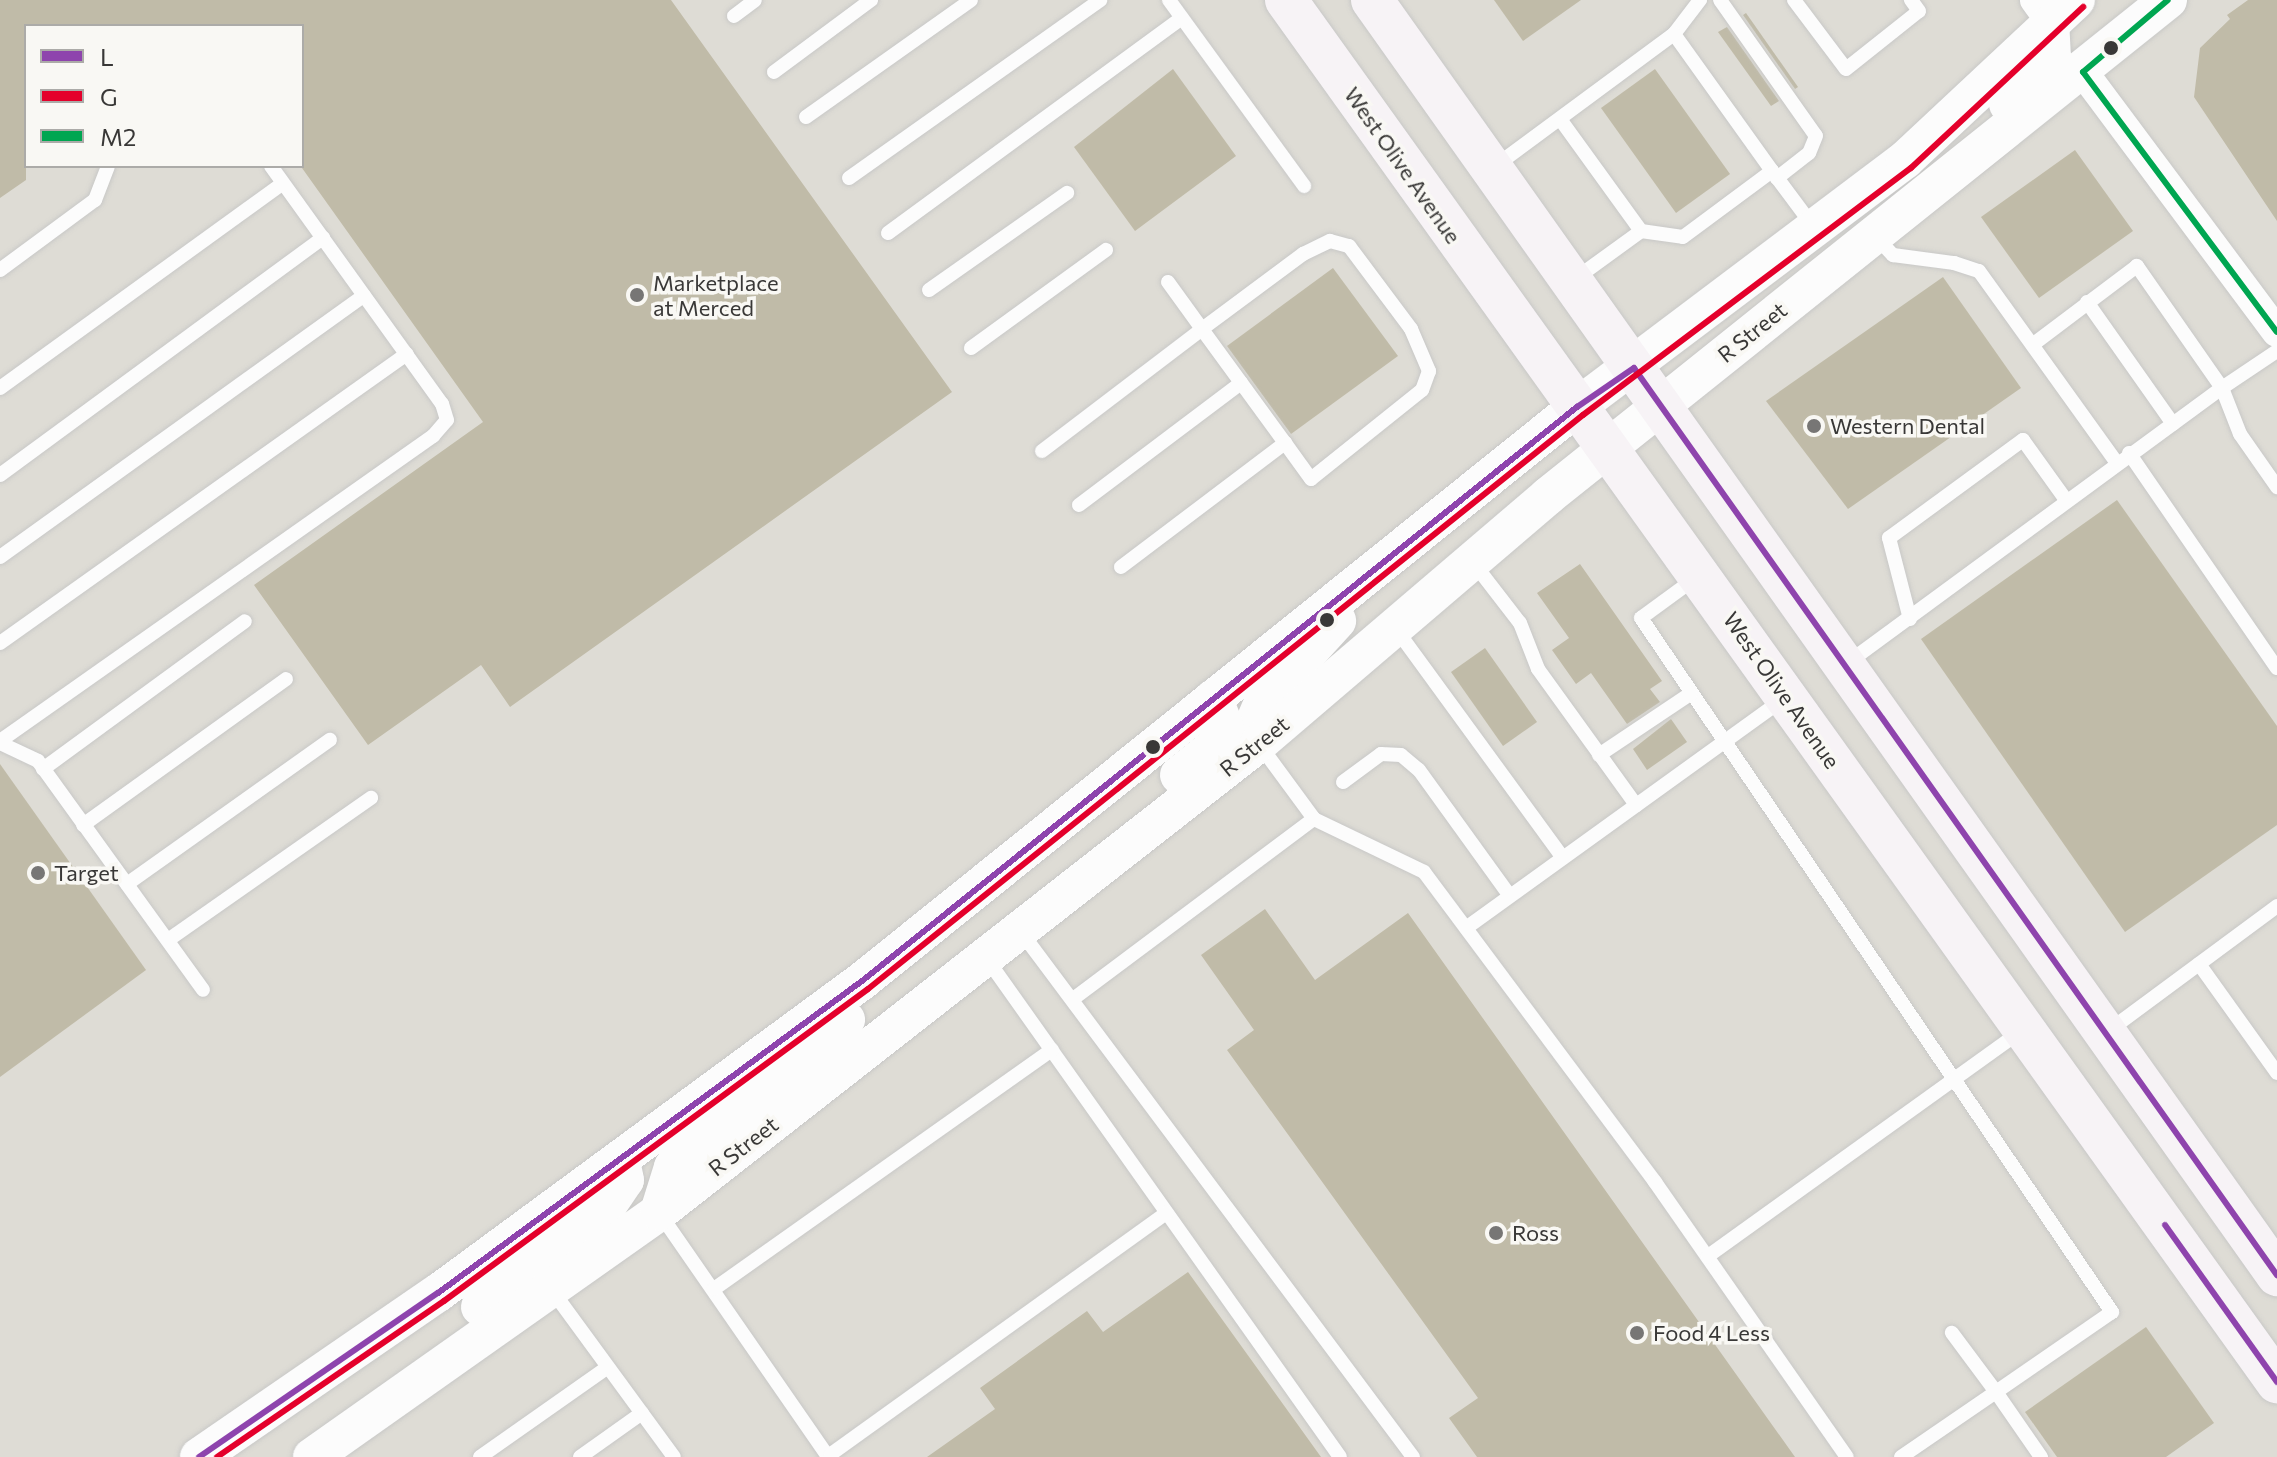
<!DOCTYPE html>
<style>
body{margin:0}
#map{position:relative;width:2277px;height:1457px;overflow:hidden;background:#ebeae8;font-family:Commissioner,sans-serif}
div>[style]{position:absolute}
.built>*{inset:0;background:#dedcd5}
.building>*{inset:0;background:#c0bba8}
.roads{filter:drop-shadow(0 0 2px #c8c8c7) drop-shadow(0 0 2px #c8c8c7)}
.service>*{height:14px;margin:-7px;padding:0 7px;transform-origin:7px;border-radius:7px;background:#fcfcfc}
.minor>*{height:30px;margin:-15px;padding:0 15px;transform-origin:15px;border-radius:15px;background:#fcfcfc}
.tertiary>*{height:38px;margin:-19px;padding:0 19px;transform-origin:19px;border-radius:19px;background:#fcfcfc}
.secondary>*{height:42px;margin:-21px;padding:0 21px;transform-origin:21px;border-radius:21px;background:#f7f3f6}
.bus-1>*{height:6px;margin:-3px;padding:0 3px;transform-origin:3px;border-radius:3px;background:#8e44ad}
.bus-2>*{height:6px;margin:-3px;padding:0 3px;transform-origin:3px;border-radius:3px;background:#e4002b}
.bus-3>*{height:6px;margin:-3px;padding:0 3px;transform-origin:3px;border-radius:3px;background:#00a651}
.dots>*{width:22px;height:22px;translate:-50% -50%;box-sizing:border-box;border:4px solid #f9f8f4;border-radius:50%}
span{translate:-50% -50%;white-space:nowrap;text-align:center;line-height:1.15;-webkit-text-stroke:7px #f9f8f4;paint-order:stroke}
.street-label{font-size:22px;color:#393837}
.poi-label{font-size:22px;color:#393837}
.left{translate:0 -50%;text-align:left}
.legend{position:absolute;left:24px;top:24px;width:280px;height:144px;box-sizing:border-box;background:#f9f8f4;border:2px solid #acaba8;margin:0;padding:10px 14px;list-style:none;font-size:24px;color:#393837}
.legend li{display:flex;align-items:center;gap:16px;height:40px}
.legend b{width:40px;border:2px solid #acaba8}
</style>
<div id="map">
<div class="built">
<div style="clip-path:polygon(evenodd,0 0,2277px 0,2277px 1457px,0 1457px,0 0,26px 26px,302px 26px,302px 166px,26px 166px,26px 26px)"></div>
</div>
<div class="building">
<div style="clip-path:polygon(0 0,671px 0,952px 392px,510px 707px,481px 665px,368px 745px,254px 585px,483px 422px,302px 168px,302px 26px,26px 26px,26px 180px,0 198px)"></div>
<div style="clip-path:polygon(1494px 0,1581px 0,1523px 41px)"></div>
<div style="clip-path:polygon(2248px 0,2277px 0,2277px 221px,2194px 97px,2200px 48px,2230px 19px,2227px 15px)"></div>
<div style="clip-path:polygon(1746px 13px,1798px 87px,1795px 89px,1743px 15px)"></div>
<div style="clip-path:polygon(1727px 27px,1779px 101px,1771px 106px,1718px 32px)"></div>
<div style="clip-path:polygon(1173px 69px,1236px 156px,1135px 231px,1074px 147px)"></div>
<div style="clip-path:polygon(1655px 69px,1730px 174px,1676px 213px,1601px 108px)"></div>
<div style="clip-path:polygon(2075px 150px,2133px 231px,2039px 298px,1981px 217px)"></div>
<div style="clip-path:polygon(1333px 268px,1398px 356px,1291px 434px,1227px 346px)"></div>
<div style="clip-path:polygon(1943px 277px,2021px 388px,1848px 509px,1766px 401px)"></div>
<div style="clip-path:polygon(2117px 500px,2277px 726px,2277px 825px,2125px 932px,1921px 639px)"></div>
<div style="clip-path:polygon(1580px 564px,1662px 681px,1650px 689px,1660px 702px,1627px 724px,1591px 673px,1576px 684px,1552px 650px,1569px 638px,1537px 593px)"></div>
<div style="clip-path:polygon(1485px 648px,1537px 722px,1503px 746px,1451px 672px)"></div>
<div style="clip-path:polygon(1671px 719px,1687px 742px,1647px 770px,1633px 749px)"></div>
<div style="clip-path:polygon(0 764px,146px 970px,0 1077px)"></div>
<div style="clip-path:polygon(1265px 909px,1315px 980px,1408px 913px,1795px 1457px,1477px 1457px,1449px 1418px,1478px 1398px,1227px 1050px,1254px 1030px,1201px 955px)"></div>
<div style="clip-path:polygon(1188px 1272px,1321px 1457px,927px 1457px,995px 1409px,980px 1388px,1087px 1311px,1103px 1332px)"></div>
<div style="clip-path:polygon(2146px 1327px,2214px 1423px,2166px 1457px,2057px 1457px,2025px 1412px)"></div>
</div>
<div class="roads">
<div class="service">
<div style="left:1169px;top:0;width:230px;rotate:54deg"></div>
<div style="left:1720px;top:0;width:166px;rotate:54.8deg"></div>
<div style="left:1816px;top:136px;width:18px;rotate:112deg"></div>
<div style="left:1809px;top:153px;width:41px;rotate:142deg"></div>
<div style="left:1794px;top:0;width:86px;rotate:53deg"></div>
<div style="left:1846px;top:69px;width:93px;rotate:-38.5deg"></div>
<div style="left:1919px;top:11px;width:14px;rotate:-126deg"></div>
<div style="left:734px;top:16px;width:26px;rotate:-37deg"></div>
<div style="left:1674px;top:34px;width:43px;rotate:-52.6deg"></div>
<div style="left:774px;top:72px;width:121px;rotate:-36.6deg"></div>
<div style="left:806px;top:117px;width:202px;rotate:-35.3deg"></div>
<div style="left:1560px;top:119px;width:138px;rotate:54.1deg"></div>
<div style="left:1494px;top:167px;width:224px;rotate:-36.5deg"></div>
<div style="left:1674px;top:34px;width:168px;rotate:54.4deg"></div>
<div style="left:849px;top:178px;width:308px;rotate:-35.3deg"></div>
<div style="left:888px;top:233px;width:364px;rotate:-36.2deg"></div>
<div style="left:1876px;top:237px;width:25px;rotate:47deg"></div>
<div style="left:1893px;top:255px;width:62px;rotate:7.5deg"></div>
<div style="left:1954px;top:263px;width:26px;rotate:18deg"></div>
<div style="left:1979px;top:271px;width:235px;rotate:54.3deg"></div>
<div style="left:0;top:270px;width:118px;rotate:-36.4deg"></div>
<div style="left:95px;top:200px;width:36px;rotate:-69deg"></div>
<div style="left:1575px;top:279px;width:82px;rotate:-36deg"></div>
<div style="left:1641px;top:231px;width:42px;rotate:8.1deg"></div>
<div style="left:1683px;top:237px;width:111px;rotate:-36.6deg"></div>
<div style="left:1772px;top:171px;width:69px;rotate:53.3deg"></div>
<div style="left:929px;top:290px;width:169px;rotate:-35.1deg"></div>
<div style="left:2087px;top:302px;width:149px;rotate:54.8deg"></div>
<div style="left:971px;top:348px;width:167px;rotate:-36deg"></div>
<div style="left:2277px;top:351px;width:66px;rotate:146.1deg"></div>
<div style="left:2222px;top:388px;width:49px;rotate:68.6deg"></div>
<div style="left:2240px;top:434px;width:65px;rotate:55.1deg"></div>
<div style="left:0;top:388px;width:349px;rotate:-35.9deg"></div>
<div style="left:1042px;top:451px;width:201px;rotate:-37.3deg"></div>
<div style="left:1202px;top:329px;width:126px;rotate:-36.6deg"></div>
<div style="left:1303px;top:254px;width:30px;rotate:-26deg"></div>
<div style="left:1330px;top:241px;width:20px;rotate:15deg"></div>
<div style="left:1349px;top:246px;width:104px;rotate:53.2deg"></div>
<div style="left:1411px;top:329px;width:46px;rotate:66.8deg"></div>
<div style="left:1429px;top:371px;width:20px;rotate:110deg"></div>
<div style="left:1422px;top:390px;width:142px;rotate:141.3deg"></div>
<div style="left:1311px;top:479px;width:44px;rotate:-125.8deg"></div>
<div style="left:1285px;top:443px;width:141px;rotate:-126.1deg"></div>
<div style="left:1202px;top:329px;width:58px;rotate:-125.9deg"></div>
<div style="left:2129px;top:453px;width:261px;rotate:55.5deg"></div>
<div style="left:0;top:475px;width:401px;rotate:-36.3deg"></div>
<div style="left:1079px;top:505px;width:203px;rotate:-37deg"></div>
<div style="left:0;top:557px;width:448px;rotate:-35.7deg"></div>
<div style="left:1472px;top:561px;width:78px;rotate:52.3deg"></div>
<div style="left:1520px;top:623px;width:49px;rotate:68.6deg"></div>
<div style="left:1538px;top:669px;width:168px;rotate:54.2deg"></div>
<div style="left:1121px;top:567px;width:206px;rotate:-37.1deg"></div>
<div style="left:1697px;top:577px;width:69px;rotate:143.8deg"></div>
<div style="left:1641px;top:618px;width:839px;rotate:55.84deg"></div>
<div style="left:2112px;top:1312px;width:141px;rotate:145.4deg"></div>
<div style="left:1996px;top:1392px;width:79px;rotate:55.3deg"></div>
<div style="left:1910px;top:619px;width:84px;rotate:-104.5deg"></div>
<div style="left:1889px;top:538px;width:166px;rotate:-36.2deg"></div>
<div style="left:2023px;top:440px;width:74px;rotate:54.4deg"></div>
<div style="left:1396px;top:629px;width:283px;rotate:53.9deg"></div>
<div style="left:0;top:643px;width:499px;rotate:-35.4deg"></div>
<div style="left:1846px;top:664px;width:466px;rotate:-36.3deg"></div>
<div style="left:2222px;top:388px;width:149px;rotate:-124.9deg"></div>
<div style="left:2137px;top:266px;width:131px;rotate:143deg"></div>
<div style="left:0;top:741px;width:530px;rotate:-35.16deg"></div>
<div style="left:433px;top:436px;width:21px;rotate:-49deg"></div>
<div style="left:447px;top:420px;width:17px;rotate:-107deg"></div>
<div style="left:442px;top:404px;width:293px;rotate:-125.7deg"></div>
<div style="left:0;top:743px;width:42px;rotate:25.3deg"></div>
<div style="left:38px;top:761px;width:282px;rotate:54.2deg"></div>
<div style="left:1259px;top:744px;width:93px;rotate:53.7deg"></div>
<div style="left:1314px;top:819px;width:122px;rotate:25.7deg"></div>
<div style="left:1424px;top:872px;width:387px;rotate:53.3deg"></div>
<div style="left:1655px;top:1182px;width:335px;rotate:55.1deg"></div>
<div style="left:1599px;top:755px;width:110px;rotate:-33.8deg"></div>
<div style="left:43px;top:769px;width:250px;rotate:-36.2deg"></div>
<div style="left:1343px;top:782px;width:47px;rotate:-36.4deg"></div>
<div style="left:1381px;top:754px;width:20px;rotate:3deg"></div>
<div style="left:1401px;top:755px;width:23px;rotate:40deg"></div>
<div style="left:1419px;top:770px;width:155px;rotate:54.2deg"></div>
<div style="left:83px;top:825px;width:250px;rotate:-35.7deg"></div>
<div style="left:127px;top:884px;width:249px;rotate:-35.4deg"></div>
<div style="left:1466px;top:928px;width:391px;rotate:-35.8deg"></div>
<div style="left:1021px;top:932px;width:655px;rotate:53.25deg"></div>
<div style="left:168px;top:940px;width:248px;rotate:-35deg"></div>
<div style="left:987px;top:959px;width:610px;rotate:54.67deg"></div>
<div style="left:2199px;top:964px;width:134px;rotate:54.4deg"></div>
<div style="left:1073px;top:999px;width:301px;rotate:-36.8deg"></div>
<div style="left:2107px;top:1032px;width:212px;rotate:-36.5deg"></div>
<div style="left:660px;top:1214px;width:295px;rotate:55.3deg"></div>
<div style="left:1708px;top:1256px;width:384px;rotate:-35.7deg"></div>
<div style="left:551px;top:1289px;width:208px;rotate:53.8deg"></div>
<div style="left:714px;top:1289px;width:414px;rotate:-35.3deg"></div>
<div style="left:831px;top:1454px;width:413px;rotate:-35.7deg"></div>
<div style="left:480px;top:1457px;width:156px;rotate:-35.1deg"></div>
<div style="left:580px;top:1457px;width:76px;rotate:-35.4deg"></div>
<div style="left:1901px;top:1457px;width:115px;rotate:-34.4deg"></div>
<div style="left:1996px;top:1392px;width:74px;rotate:-126.7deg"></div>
</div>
<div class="minor">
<div style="left:2035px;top:0;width:26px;rotate:54deg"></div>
<div style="left:2083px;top:72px;width:324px;rotate:53.3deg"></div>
</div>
<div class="tertiary">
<div style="left:2008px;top:104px;width:64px;rotate:-46.3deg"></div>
<div style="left:2052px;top:58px;width:37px;rotate:-93deg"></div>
<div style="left:1259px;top:743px;width:22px;rotate:-100deg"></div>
<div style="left:1255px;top:721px;width:21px;rotate:-67deg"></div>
<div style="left:1263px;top:702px;width:110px;rotate:-47.6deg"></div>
<div style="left:1179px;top:775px;width:45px;rotate:-38.7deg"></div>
<div style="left:1214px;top:747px;width:23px;rotate:-61deg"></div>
<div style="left:1225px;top:727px;width:31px;rotate:-112deg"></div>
<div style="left:659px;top:1212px;width:47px;rotate:-72.7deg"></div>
<div style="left:673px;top:1167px;width:23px;rotate:-52deg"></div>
<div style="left:687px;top:1149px;width:205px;rotate:-39.1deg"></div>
<div style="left:480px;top:1307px;width:164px;rotate:-38.6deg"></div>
<div style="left:608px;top:1205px;width:30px;rotate:-56deg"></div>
<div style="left:625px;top:1180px;width:19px;rotate:-102deg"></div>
<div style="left:199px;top:1457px;width:290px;rotate:-34.5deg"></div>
<div style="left:438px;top:1293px;width:526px;rotate:-36.35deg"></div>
<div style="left:862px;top:981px;width:917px;rotate:-38.76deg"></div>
<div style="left:1577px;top:407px;width:411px;rotate:-37deg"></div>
<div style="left:1905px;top:160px;width:234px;rotate:-43.1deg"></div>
<div style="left:312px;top:1457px;width:425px;rotate:-35.2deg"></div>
<div style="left:659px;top:1212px;width:762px;rotate:-38.01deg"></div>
<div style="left:1259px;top:743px;width:380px;rotate:-40.5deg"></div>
<div style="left:1548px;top:496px;width:794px;rotate:-38.66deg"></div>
</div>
<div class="secondary">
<div style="left:1286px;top:0;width:1701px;rotate:54.36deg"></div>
<div style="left:1372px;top:0;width:1564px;rotate:54.63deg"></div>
</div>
</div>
<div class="bus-1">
<div style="left:2165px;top:1225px;width:193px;rotate:54.5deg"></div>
<div style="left:199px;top:1457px;width:290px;rotate:-34.5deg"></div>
<div style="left:438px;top:1293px;width:526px;rotate:-36.35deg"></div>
<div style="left:862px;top:981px;width:917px;rotate:-38.76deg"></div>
<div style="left:1577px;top:407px;width:69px;rotate:-34.4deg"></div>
<div style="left:1634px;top:368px;width:1112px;rotate:54.67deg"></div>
</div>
<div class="bus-2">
<div style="left:217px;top:1457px;width:275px;rotate:-34.5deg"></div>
<div style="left:444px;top:1301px;width:526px;rotate:-36.35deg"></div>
<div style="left:868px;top:989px;width:917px;rotate:-38.76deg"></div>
<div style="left:1583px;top:415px;width:411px;rotate:-37deg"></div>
<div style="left:1911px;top:168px;width:236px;rotate:-43.1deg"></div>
</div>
<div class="bus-3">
<div style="left:2083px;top:72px;width:324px;rotate:53.3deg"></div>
<div style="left:2083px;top:72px;width:111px;rotate:-40.3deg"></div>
</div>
<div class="dots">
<div style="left:2111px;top:48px;background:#393837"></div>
<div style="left:637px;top:295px;background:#777675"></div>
<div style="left:1814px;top:426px;background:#777675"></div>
<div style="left:1327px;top:620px;background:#393837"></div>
<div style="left:1153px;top:747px;background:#393837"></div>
<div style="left:38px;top:873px;background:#777675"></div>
<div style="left:1496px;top:1233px;background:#777675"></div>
<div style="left:1637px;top:1333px;background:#777675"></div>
</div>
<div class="street-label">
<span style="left:1403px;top:165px;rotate:55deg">West Olive Avenue</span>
<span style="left:1752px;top:332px;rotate:-39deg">R Street</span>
<span style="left:1782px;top:690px;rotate:55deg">West Olive Avenue</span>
<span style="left:1254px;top:746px;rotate:-39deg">R Street</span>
<span style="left:743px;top:1146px;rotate:-38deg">R Street</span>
</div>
<div class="poi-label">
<span class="left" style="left:653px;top:295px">Marketplace<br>at Merced</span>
<span class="left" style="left:1830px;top:426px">Western Dental</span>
<span class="left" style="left:54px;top:873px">Target</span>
<span class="left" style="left:1512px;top:1233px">Ross</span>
<span class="left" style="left:1653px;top:1333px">Food 4 Less</span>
</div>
<ul class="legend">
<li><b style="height:10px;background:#8e44ad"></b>L</li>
<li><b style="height:10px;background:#e4002b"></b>G</li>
<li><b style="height:10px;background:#00a651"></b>M2</li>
</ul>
</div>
